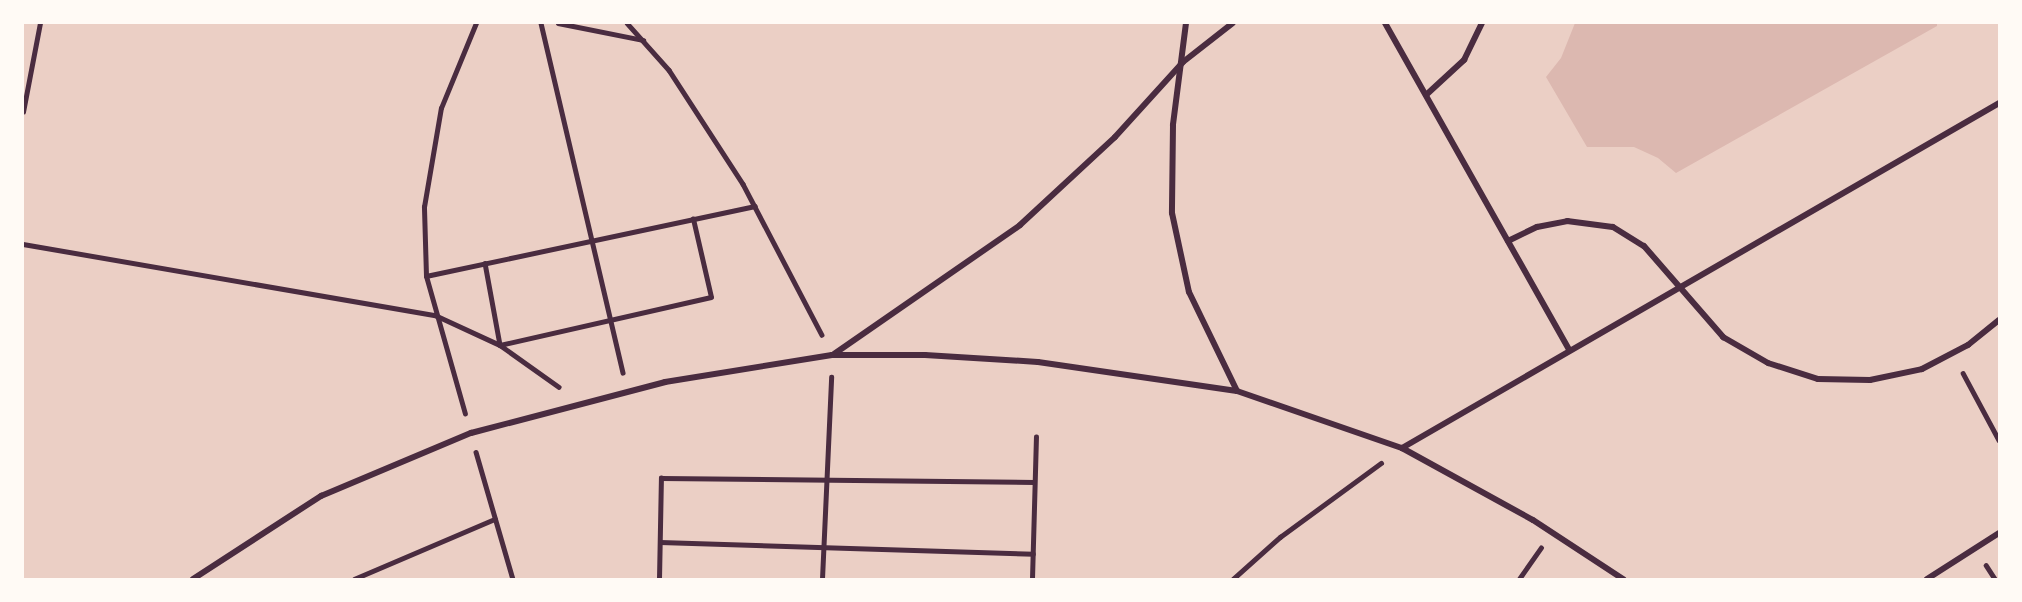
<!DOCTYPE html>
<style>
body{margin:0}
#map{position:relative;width:2022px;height:602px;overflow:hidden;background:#f7e1d7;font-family:Mulish,sans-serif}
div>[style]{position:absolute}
.green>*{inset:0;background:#ebcfc5}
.water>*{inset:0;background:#dcb8b0}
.path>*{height:4.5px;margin:-2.25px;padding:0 2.25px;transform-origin:2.25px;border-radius:2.25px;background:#4a2c40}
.pedestrian>*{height:6px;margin:-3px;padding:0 3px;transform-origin:3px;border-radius:3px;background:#4a2c40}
span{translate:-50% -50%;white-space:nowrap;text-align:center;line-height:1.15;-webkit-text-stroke:5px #fffaf5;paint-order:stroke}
.frame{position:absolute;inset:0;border:24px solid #fffaf5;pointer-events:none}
</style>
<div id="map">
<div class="green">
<div style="clip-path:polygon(23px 23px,1999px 23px,1999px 579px,23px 579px)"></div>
</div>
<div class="water">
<div style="clip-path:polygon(1575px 23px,1937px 23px,1937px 26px,1676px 173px,1658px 158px,1634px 147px,1587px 147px,1546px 77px,1561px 58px)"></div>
</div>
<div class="path">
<div style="left:541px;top:23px;width:359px;rotate:76.8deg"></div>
<div style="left:558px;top:23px;width:87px;rotate:11.3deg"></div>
<div style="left:627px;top:23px;width:63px;rotate:48.2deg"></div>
<div style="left:669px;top:70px;width:136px;rotate:57deg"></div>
<div style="left:743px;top:184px;width:170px;rotate:62.4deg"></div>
<div style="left:23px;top:112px;width:91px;rotate:-79.2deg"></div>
<div style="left:23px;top:244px;width:418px;rotate:9.8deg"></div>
<div style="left:435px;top:315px;width:72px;rotate:24.8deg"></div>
<div style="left:500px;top:345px;width:72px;rotate:35.4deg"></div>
<div style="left:485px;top:263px;width:83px;rotate:79.6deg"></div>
<div style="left:500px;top:345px;width:216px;rotate:-12.8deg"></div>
<div style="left:711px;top:297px;width:80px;rotate:-103deg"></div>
<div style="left:426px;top:276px;width:336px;rotate:-12deg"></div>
<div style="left:1963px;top:373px;width:76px;rotate:61.8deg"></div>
<div style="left:465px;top:414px;width:143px;rotate:-105.8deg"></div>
<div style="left:426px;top:276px;width:69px;rotate:-91.7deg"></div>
<div style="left:424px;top:207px;width:100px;rotate:-80.3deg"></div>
<div style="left:441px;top:108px;width:92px;rotate:-67.6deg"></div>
<div style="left:476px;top:452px;width:132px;rotate:73.8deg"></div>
<div style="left:660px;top:542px;width:373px;rotate:1.8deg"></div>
<div style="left:1986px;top:565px;width:17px;rotate:57deg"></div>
<div style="left:354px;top:579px;width:153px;rotate:-23.1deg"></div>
<div style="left:659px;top:579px;width:101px;rotate:-88.9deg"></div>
<div style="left:661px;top:478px;width:373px;rotate:0.6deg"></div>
<div style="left:822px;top:579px;width:202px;rotate:-87.4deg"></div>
<div style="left:1032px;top:579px;width:142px;rotate:-88.4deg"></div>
<div style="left:1233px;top:579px;width:63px;rotate:-41.8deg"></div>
<div style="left:1280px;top:537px;width:125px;rotate:-36.2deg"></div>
<div style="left:1519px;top:579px;width:38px;rotate:-55deg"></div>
</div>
<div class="pedestrian">
<div style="left:1186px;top:23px;width:103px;rotate:97.3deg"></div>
<div style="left:1173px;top:125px;width:88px;rotate:90.7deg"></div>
<div style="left:1172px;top:213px;width:81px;rotate:77.9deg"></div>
<div style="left:1189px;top:292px;width:110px;rotate:64.1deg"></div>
<div style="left:1385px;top:23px;width:374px;rotate:60.6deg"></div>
<div style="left:1426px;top:95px;width:52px;rotate:-42.6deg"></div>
<div style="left:1464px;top:60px;width:41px;rotate:-64.1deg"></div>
<div style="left:1508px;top:241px;width:32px;rotate:-26deg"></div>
<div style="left:1537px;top:227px;width:31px;rotate:-11deg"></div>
<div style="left:1567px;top:221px;width:46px;rotate:7.4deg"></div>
<div style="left:1613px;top:227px;width:36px;rotate:32deg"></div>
<div style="left:1644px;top:246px;width:121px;rotate:49deg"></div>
<div style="left:1723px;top:337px;width:52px;rotate:30deg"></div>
<div style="left:1768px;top:363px;width:52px;rotate:17.7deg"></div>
<div style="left:1818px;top:379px;width:52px;rotate:1.1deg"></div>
<div style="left:1870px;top:380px;width:53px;rotate:-11.9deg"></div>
<div style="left:1922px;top:369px;width:52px;rotate:-27.6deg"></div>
<div style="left:1968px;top:345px;width:40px;rotate:-39deg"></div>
<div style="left:834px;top:354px;width:226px;rotate:-34.7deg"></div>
<div style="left:1020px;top:225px;width:129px;rotate:-42.8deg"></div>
<div style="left:1115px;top:137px;width:101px;rotate:-47.8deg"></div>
<div style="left:1183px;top:62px;width:63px;rotate:-38deg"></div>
<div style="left:1402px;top:448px;width:690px;rotate:-30.02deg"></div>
<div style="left:193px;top:579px;width:153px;rotate:-33deg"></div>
<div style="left:321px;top:496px;width:163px;rotate:-22.8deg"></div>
<div style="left:471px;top:433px;width:201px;rotate:-14.7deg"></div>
<div style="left:665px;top:382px;width:169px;rotate:-9.2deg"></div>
<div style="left:832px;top:355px;width:93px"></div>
<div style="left:925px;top:355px;width:113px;rotate:3.5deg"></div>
<div style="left:1038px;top:362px;width:201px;rotate:8.3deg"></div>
<div style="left:1237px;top:391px;width:175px;rotate:19.1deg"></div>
<div style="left:1402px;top:448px;width:149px;rotate:28.8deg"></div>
<div style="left:1533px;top:520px;width:108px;rotate:33.2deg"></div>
<div style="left:1927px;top:579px;width:85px;rotate:-32.6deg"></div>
</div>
<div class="frame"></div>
</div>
